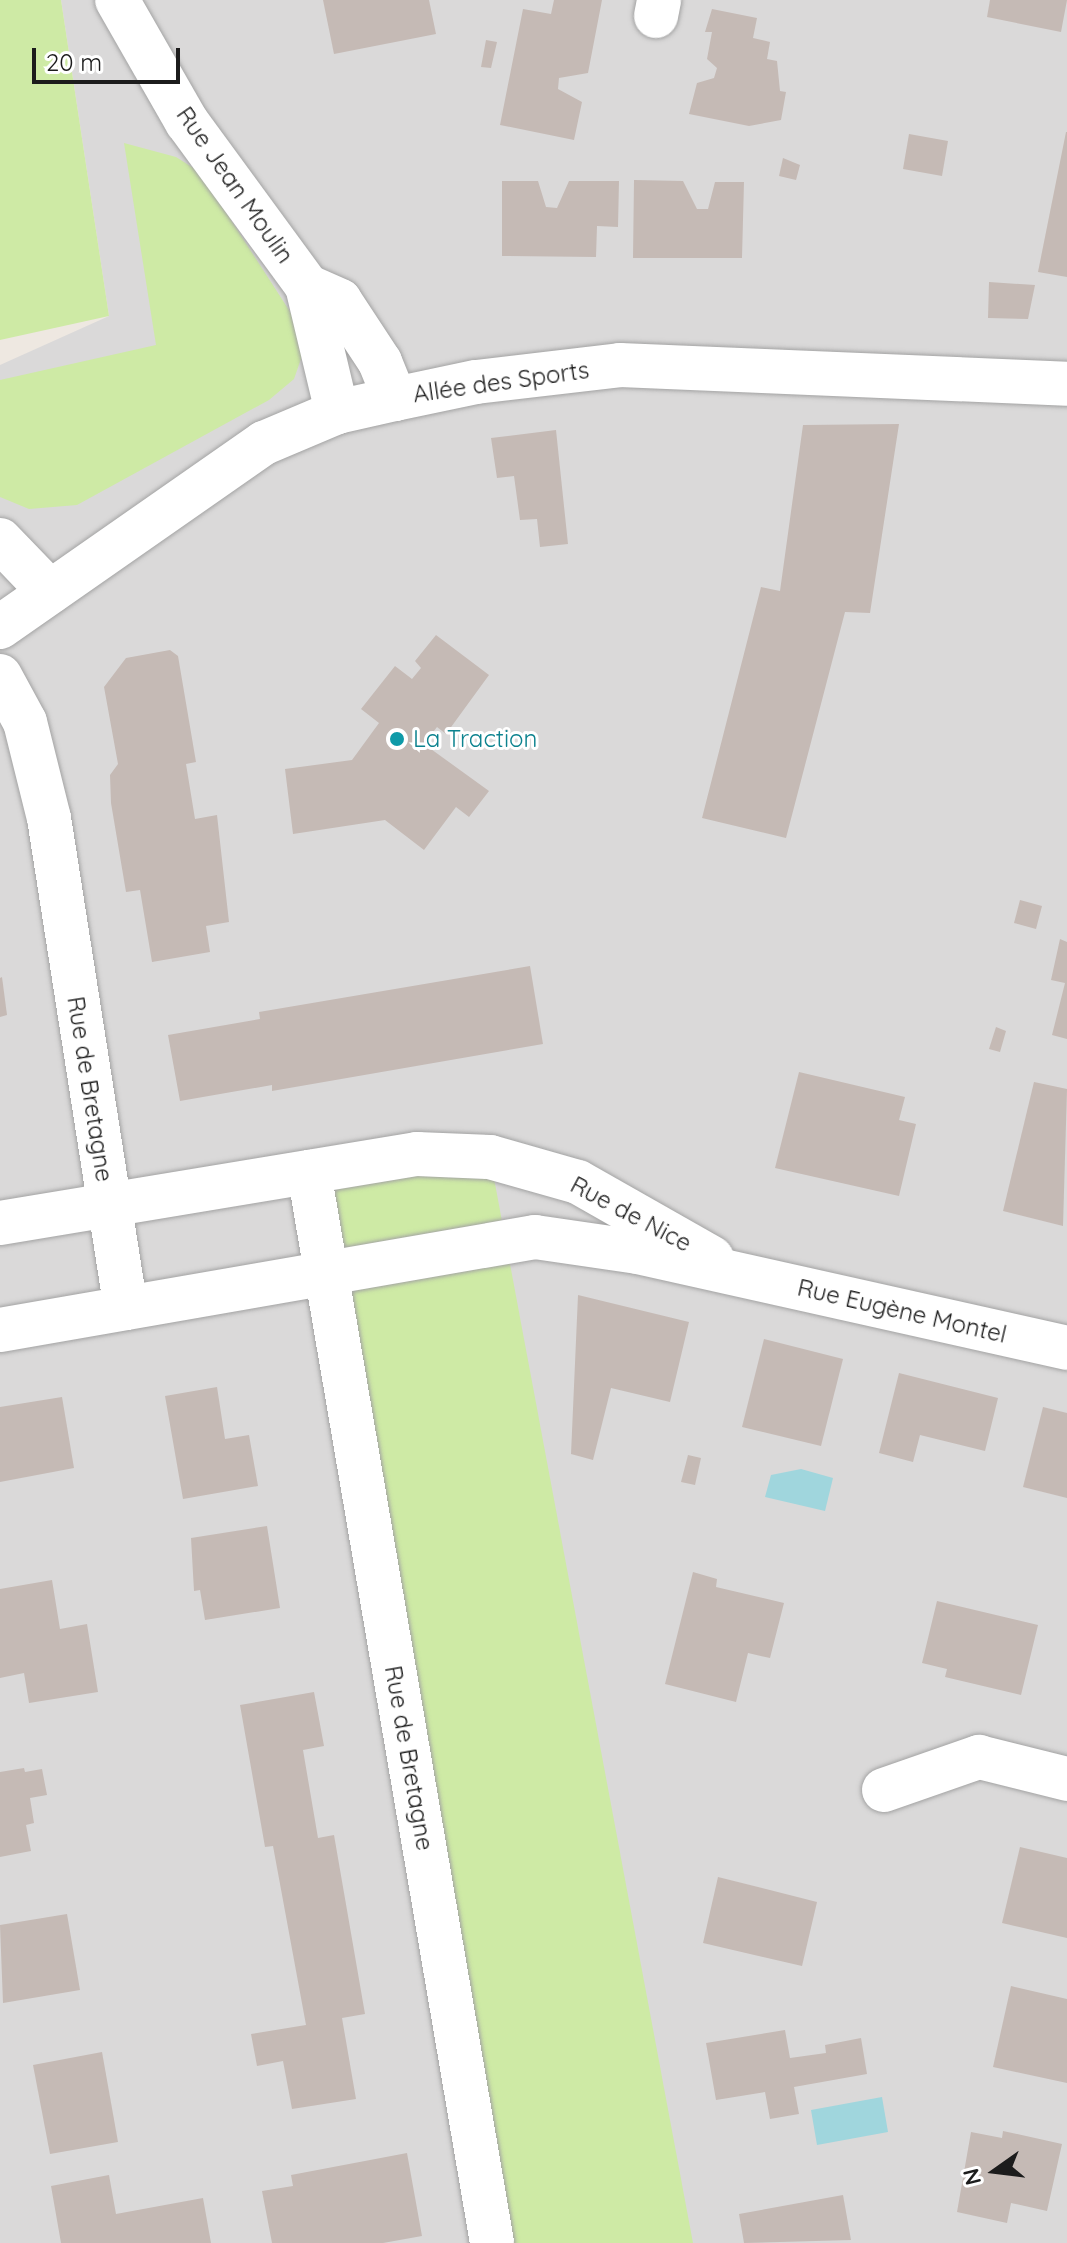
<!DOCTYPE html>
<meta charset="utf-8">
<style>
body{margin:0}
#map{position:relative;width:1067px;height:2243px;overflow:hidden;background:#eee8e1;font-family:Quicksand,sans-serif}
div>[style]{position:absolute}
.residential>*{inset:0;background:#dad9d9}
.grass>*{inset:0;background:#ceeaa5}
.water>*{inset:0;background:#a0d6dd}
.building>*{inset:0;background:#c5bab5}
.roads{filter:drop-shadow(0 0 2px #a3a3a3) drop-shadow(0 0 2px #a3a3a3)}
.minor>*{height:44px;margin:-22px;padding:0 22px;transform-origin:22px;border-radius:22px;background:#fff}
.dots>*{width:22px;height:22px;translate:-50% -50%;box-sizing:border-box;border:4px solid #fff;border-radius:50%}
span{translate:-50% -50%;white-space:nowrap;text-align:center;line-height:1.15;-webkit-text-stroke:6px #fff;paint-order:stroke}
.street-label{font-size:24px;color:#1c1c1c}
.culture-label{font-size:24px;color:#0d838f}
.left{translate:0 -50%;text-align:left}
.north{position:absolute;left:955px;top:2131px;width:80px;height:80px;-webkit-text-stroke:6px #fff;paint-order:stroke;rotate:256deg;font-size:22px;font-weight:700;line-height:32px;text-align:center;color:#1c1c1c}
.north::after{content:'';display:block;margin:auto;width:28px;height:36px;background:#1c1c1c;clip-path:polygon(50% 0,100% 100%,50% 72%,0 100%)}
.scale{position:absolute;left:32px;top:48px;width:148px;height:36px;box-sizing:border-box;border:4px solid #1c1c1c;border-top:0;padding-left:10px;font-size:24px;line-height:28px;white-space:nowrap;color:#1c1c1c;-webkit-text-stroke:6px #fff;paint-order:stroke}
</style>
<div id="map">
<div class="residential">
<div style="clip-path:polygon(61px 0,1067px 0,1067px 2243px,0 2243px,0 365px,109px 316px)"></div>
</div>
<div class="grass">
<div style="clip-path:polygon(0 0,61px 0,109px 316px,0 340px)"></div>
<div style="clip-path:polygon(124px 143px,176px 157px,200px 172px,289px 310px,298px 327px,302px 356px,294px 379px,269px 400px,77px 505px,29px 509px,0 497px,0 380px,156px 345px)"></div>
<div style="clip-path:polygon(490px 1157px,693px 2243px,500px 2243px,309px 1172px)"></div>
</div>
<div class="water">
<div style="clip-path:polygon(801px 1469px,833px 1478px,825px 1511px,765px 1497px,771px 1475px)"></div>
<div style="clip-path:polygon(882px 2097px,888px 2132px,817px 2145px,811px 2110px)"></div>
</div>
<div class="building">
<div style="clip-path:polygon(323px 0,429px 0,436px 34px,334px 54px)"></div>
<div style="clip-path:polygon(554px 0,602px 0,588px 73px,559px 78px,558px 89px,582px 102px,574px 140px,500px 125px,523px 9px,551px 14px)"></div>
<div style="clip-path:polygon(990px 0,1067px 0,1061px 32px,987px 17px)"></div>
<div style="clip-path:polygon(712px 9px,757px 18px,753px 38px,770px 42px,767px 59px,777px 61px,780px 91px,786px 92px,781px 120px,749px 126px,689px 114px,697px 83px,714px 78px,717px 68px,707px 59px,712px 32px,705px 32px)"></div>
<div style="clip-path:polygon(486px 40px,497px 42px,491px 68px,481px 67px)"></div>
<div style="clip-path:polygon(1066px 132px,1067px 132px,1067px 277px,1038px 272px)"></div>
<div style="clip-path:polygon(909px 134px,948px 141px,942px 176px,903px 169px)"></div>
<div style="clip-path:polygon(783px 158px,800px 165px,796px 180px,779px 176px)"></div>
<div style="clip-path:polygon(634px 180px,683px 181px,697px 209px,708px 209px,715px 182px,744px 182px,742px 258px,633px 258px)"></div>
<div style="clip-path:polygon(502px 181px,538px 181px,546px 207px,557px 208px,569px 181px,619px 181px,618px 227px,597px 226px,596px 257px,502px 256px)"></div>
<div style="clip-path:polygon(989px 282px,1035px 285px,1028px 319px,988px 318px)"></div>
<div style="clip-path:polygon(899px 424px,870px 613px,845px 612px,786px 838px,702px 818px,761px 587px,780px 591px,803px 425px)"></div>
<div style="clip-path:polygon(556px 430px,568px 544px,540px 547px,537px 519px,520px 520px,514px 476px,497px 478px,491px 438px)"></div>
<div style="clip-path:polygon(436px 635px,489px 675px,446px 734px,437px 727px,424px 744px,489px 791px,469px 817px,456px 807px,424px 850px,385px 820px,293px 834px,285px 769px,352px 760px,379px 723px,361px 709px,395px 666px,412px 679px,421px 668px,415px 661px)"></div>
<div style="clip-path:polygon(170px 650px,178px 656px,196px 762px,186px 764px,195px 819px,217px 815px,229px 922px,206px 926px,210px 952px,152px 962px,140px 890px,126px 892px,111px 803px,110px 775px,118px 764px,104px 687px,126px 658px)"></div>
<div style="clip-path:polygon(1020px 900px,1042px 906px,1036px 929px,1014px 923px)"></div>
<div style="clip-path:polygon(1060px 939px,1067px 942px,1067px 1039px,1052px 1035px,1065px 983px,1051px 980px)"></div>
<div style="clip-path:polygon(530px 966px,543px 1044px,272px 1091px,272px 1085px,180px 1101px,168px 1035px,260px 1019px,259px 1012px)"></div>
<div style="clip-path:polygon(2px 977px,7px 1015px,0 1017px,0 978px)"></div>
<div style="clip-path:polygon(996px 1027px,1006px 1031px,1000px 1052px,989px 1049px)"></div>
<div style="clip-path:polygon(799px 1072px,905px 1097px,899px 1120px,916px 1124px,899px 1196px,775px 1168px)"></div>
<div style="clip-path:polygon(1034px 1082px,1067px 1089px,1063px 1226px,1003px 1211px)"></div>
<div style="clip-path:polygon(578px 1295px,689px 1322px,670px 1402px,611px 1388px,593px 1460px,571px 1454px)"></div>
<div style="clip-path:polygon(764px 1339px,843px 1359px,821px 1446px,742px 1427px)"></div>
<div style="clip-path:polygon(899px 1373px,998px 1398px,985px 1451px,920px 1435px,913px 1462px,879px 1453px)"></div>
<div style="clip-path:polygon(217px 1387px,225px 1439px,249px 1435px,258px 1486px,183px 1499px,165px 1396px)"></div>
<div style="clip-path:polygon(62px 1397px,74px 1468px,0 1482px,0 1407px)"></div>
<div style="clip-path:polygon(1043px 1407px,1067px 1413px,1067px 1498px,1023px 1487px)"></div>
<div style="clip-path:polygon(688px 1455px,701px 1458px,695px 1485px,681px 1482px)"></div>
<div style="clip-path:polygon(267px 1526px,280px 1608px,205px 1620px,200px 1590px,194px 1591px,191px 1538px)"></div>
<div style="clip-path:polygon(693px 1572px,717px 1579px,716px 1587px,784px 1603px,770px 1658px,748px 1653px,736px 1702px,665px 1684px)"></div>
<div style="clip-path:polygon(52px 1580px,60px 1629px,87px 1624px,98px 1692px,29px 1703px,24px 1673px,0 1678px,0 1589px)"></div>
<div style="clip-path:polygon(937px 1601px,1038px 1625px,1021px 1695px,945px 1677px,947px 1669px,922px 1663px)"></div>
<div style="clip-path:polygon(314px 1692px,324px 1746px,303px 1750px,318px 1838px,334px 1835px,365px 2014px,342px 2018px,356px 2099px,292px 2109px,283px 2061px,257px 2066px,251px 2034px,306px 2025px,273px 1846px,265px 1847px,240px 1705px)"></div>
<div style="clip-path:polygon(24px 1768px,25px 1772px,42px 1769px,47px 1795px,30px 1798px,34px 1823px,26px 1825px,31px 1851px,0 1857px,0 1772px)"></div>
<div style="clip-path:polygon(1020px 1847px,1067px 1858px,1067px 1938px,1002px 1923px)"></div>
<div style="clip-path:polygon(718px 1877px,817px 1902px,802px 1966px,703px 1943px)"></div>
<div style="clip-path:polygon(67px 1914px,80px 1990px,3px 2003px,0 1925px)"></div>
<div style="clip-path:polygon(1011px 1986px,1067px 1999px,1067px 2083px,993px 2067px)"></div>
<div style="clip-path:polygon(785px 2030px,790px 2058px,826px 2053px,825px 2045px,861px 2038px,867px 2074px,794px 2087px,799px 2114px,770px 2119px,765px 2092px,716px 2100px,706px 2043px)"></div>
<div style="clip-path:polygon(102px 2052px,118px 2142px,50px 2154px,33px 2065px)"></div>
<div style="clip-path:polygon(1003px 2131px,1062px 2144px,1047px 2211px,1011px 2203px,1007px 2223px,957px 2212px,971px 2132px,1002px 2138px)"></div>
<div style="clip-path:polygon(407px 2153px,422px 2236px,383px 2243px,272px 2243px,262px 2191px,293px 2186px,291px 2175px)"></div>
<div style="clip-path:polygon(109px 2175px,116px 2214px,203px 2198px,211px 2243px,61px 2243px,51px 2186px)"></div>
<div style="clip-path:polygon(843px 2195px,851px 2240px,744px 2243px,739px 2214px)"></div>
</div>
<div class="roads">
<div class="minor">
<div style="left:117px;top:0;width:141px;rotate:60.2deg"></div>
<div style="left:187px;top:122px;width:203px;rotate:53.8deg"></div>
<div style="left:307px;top:286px;width:130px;rotate:76.6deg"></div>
<div style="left:656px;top:16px;width:16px;rotate:-79deg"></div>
<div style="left:307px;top:286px;width:36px;rotate:24deg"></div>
<div style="left:340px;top:301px;width:73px;rotate:56.7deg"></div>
<div style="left:380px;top:362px;width:40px;rotate:68deg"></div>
<div style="left:0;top:540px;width:72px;rotate:46.1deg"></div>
<div style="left:0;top:627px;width:322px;rotate:-34.9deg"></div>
<div style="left:264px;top:443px;width:79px;rotate:-23deg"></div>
<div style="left:337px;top:412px;width:59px;rotate:-12.6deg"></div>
<div style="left:395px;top:399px;width:83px;rotate:-11.9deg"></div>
<div style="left:476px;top:382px;width:145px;rotate:-6.7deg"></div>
<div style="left:620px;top:365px;width:447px;rotate:2.4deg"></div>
<div style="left:0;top:676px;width:52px;rotate:61.5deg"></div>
<div style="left:25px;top:722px;width:99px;rotate:76deg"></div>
<div style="left:49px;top:818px;width:496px;rotate:81.1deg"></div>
<div style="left:309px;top:1172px;width:1087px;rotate:80.3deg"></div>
<div style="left:0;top:1223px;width:423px;rotate:-9.4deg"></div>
<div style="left:417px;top:1154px;width:73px;rotate:2.4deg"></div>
<div style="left:490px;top:1157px;width:91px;rotate:15.9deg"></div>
<div style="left:578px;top:1182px;width:154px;rotate:29.6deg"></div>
<div style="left:0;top:1330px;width:543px;rotate:-9.86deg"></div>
<div style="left:535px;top:1237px;width:104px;rotate:8.3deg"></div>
<div style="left:638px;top:1252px;width:440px;rotate:12.6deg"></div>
<div style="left:884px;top:1790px;width:101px;rotate:-19.2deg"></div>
<div style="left:979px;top:1757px;width:91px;rotate:14deg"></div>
</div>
</div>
<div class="dots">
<div style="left:397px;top:739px;background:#0f9aa8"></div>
</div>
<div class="street-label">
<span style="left:235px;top:185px;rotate:55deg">Rue Jean Moulin</span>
<span style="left:501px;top:382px;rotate:-8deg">Allée des Sports</span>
<span style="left:90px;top:1089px;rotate:81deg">Rue de Bretagne</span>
<span style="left:631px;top:1214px;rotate:28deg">Rue de Nice</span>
<span style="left:902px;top:1311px;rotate:13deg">Rue Eugène Montel</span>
<span style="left:409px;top:1758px;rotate:80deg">Rue de Bretagne</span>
</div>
<div class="culture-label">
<span class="left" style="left:413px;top:739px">La Traction</span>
</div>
<div class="north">N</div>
<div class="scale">20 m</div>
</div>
